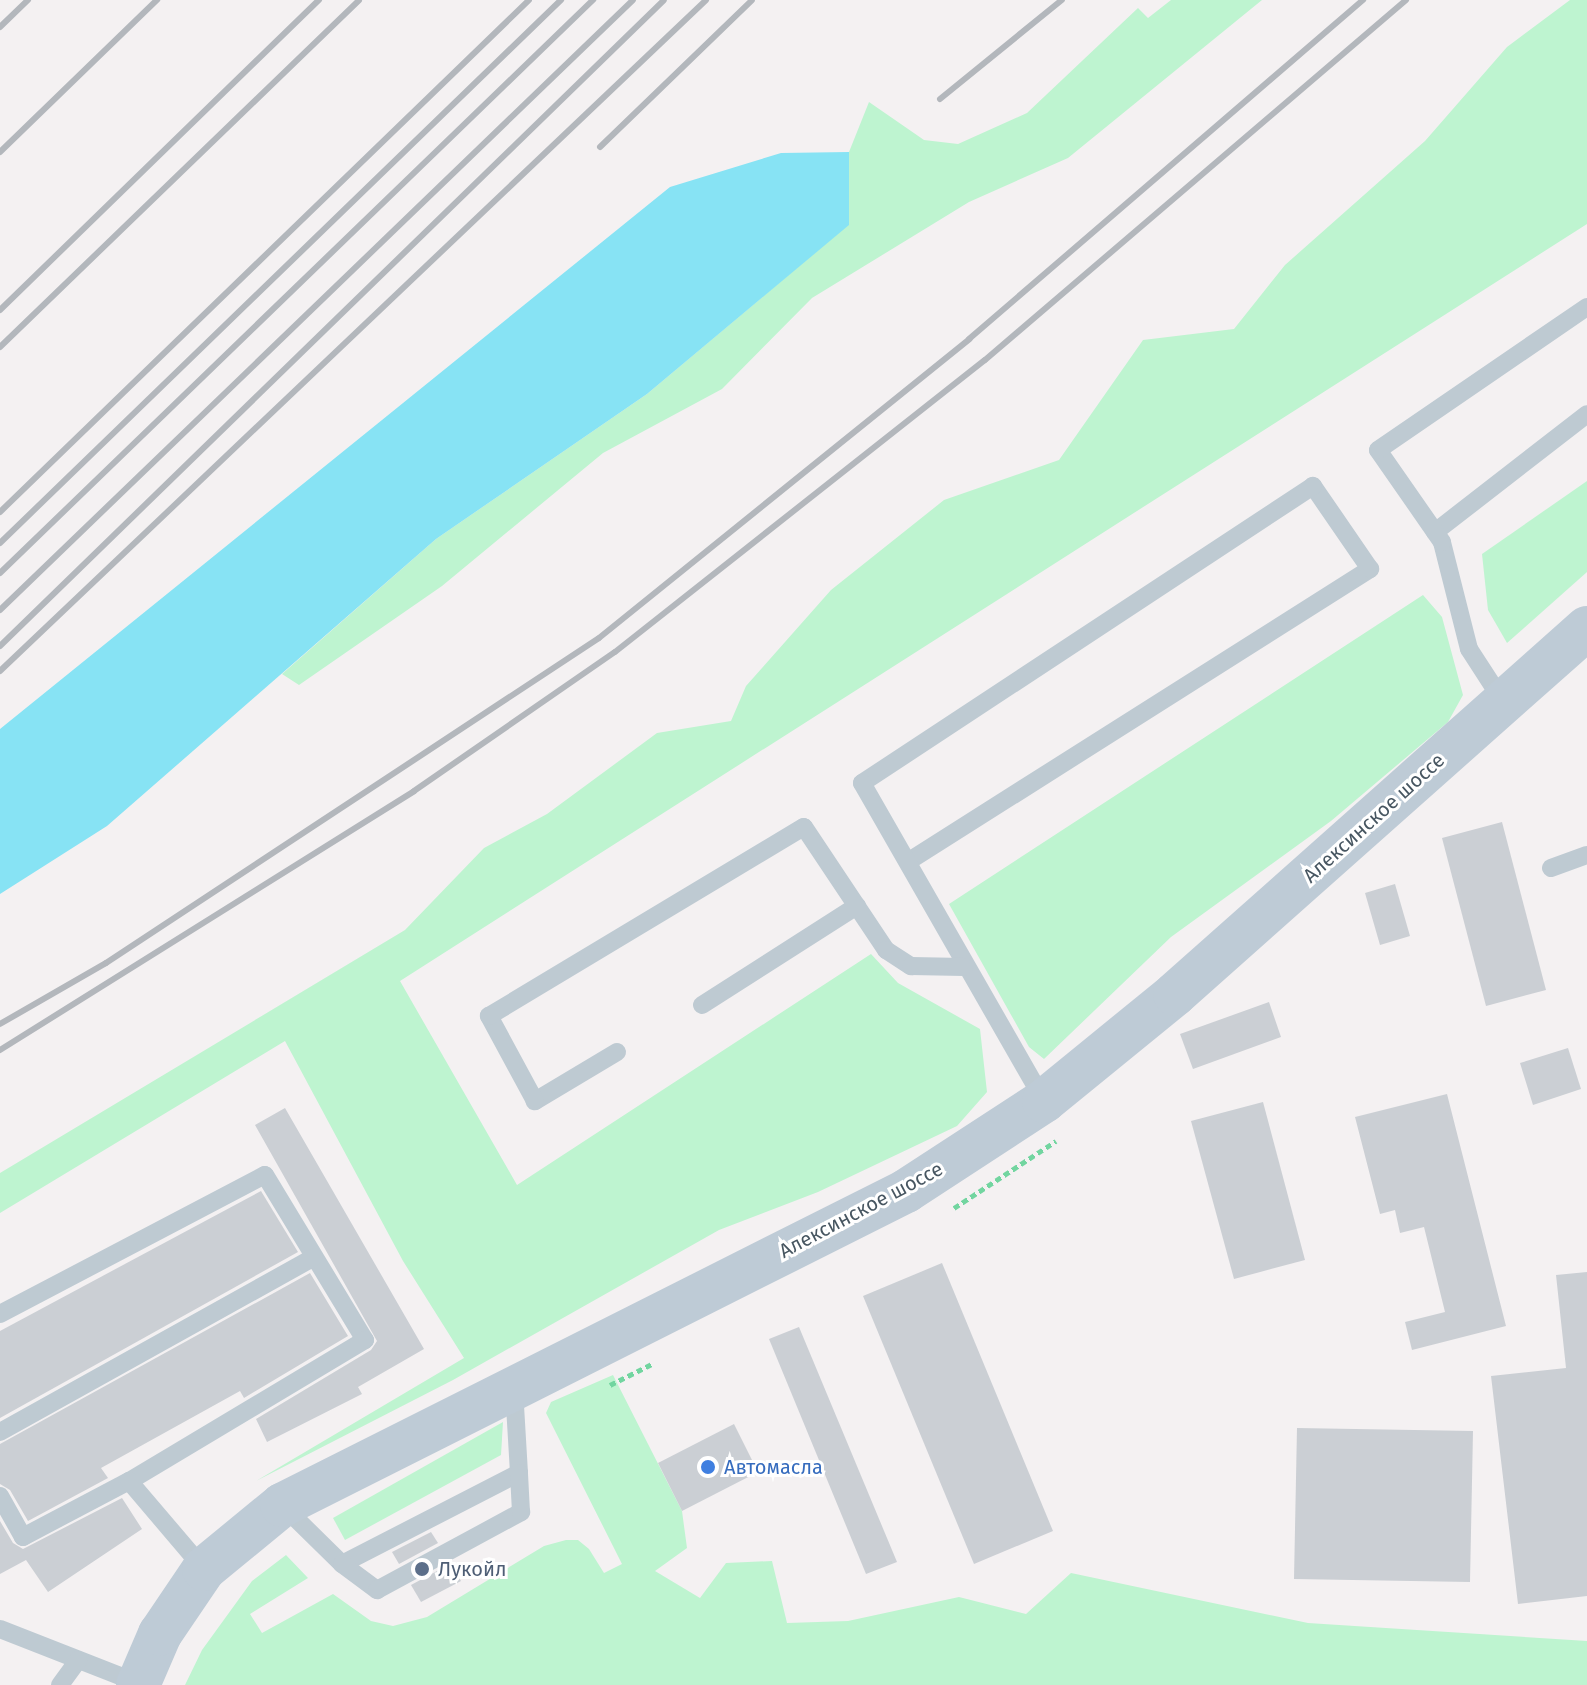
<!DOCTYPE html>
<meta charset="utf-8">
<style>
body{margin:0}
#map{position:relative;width:1587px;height:1685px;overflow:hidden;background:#f4f1f2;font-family:"Fira Sans",sans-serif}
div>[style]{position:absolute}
.green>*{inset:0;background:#bef4d0}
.water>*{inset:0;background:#87e3f4}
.building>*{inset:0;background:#cbcfd4}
.path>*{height:5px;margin-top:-2.5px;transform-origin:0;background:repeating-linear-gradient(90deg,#72d5a0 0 6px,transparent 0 10px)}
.service>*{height:18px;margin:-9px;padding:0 9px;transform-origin:9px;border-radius:9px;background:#becad2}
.secondary>*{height:44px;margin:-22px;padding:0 22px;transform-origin:22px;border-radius:22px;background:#becbd6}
.rail>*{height:6px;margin:-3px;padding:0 3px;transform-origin:3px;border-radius:3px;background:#b3b7bc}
.dots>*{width:22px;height:22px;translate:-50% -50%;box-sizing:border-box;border:4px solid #fff;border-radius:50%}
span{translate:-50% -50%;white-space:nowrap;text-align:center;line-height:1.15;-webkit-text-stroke:6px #fff;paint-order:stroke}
.street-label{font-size:20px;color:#475661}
.shop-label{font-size:20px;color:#366cbe}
.left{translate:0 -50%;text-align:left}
.service-label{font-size:20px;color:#4e5e75}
</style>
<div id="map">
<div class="green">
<div style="clip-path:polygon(1171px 0,1262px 0,1068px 158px,969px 202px,812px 298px,722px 389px,603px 453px,442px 586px,299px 685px,282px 674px,436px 539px,647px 394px,848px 225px,849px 152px,869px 102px,924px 140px,958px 144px,1027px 113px,1138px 8px,1148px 18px)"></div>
<div style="clip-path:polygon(1570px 0,1587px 0,1587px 224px,400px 981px,517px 1185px,871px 954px,898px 983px,980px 1029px,987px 1092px,957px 1126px,818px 1192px,719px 1230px,453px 1380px,256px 1481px,464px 1358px,403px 1261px,285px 1041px,0 1213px,0 1173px,405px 930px,484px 848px,547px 814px,657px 733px,731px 721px,746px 686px,831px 590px,944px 500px,1059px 460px,1143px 340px,1234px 329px,1285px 265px,1425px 141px,1507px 47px)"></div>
<div style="clip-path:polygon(1587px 481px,1587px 572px,1507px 643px,1488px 610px,1482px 554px)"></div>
<div style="clip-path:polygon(1423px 595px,1442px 617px,1463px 695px,1448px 722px,1331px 821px,1171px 937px,1044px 1059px,1029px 1047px,949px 904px)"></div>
<div style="clip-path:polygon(613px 1375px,682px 1511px,687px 1548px,655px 1571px,700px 1598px,726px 1563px,772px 1561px,787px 1623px,848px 1621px,959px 1597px,1026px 1614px,1071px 1573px,1308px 1623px,1587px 1641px,1587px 1685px,185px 1685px,202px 1650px,252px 1581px,286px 1555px,308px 1578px,250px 1614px,262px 1633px,333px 1594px,371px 1621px,393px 1626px,427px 1617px,544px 1546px,566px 1540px,578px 1540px,589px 1549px,604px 1573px,622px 1564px,546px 1413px,551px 1402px)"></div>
<div style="clip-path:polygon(503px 1422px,501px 1455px,345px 1540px,333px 1518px)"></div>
</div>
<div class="water">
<div style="clip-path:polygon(849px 152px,849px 225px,647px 394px,436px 539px,107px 826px,0 894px,0 729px,670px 187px,781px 153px)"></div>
</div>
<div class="building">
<div style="clip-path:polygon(1502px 822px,1546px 990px,1486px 1006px,1442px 838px)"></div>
<div style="clip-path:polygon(1395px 884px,1410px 936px,1380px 945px,1365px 893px)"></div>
<div style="clip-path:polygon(1269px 1002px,1281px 1037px,1193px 1069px,1180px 1034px)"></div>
<div style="clip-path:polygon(1568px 1048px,1581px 1089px,1533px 1105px,1520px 1063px)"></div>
<div style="clip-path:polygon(1447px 1094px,1506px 1326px,1412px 1350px,1405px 1322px,1445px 1312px,1424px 1227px,1400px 1233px,1395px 1210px,1380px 1214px,1355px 1117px)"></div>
<div style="clip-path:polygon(1263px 1102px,1305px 1260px,1234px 1279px,1191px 1121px)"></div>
<div style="clip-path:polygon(285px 1108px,424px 1349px,358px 1387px,362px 1394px,267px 1442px,256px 1419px,371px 1350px,377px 1341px,255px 1125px)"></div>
<div style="clip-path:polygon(261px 1191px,298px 1252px,0 1418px,0 1331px)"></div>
<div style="clip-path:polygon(942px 1263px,1053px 1531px,974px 1564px,863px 1296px)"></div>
<div style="clip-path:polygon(1587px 1272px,1587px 1596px,1518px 1604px,1491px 1376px,1566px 1368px,1556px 1275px)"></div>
<div style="clip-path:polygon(310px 1273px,348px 1336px,244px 1398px,240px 1391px,101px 1468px,108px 1478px,28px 1521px,10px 1490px,0 1484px,0 1444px)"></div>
<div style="clip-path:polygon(799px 1327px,897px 1562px,866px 1574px,769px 1339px)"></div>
<div style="clip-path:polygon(734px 1424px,758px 1472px,682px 1511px,658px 1463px)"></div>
<div style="clip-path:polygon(1297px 1428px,1473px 1431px,1470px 1582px,1294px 1579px)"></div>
<div style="clip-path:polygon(122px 1498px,142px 1529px,48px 1592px,26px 1560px,0 1574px,0 1521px,13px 1543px,23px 1549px)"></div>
<div style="clip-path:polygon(431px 1532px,438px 1543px,399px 1564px,392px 1552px)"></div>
<div style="clip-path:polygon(450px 1564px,461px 1581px,421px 1602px,411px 1585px)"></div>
</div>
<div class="path">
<div style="left:954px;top:1208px;width:122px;rotate:-33.3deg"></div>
<div style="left:610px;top:1385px;width:49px;rotate:-26.6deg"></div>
</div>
<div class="service">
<div style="left:1435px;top:532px;width:192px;rotate:-37.8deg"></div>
<div style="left:1504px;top:703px;width:64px;rotate:-122.9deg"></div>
<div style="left:1469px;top:649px;width:110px;rotate:-104.2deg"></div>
<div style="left:1442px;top:542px;width:112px;rotate:-124.8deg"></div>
<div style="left:1378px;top:450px;width:253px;rotate:-34.4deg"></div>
<div style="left:909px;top:861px;width:546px;rotate:-32.35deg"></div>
<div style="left:1370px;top:569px;width:101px;rotate:-124.5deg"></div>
<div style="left:1313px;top:486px;width:540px;rotate:146.63deg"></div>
<div style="left:862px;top:783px;width:366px;rotate:60.2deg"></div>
<div style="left:1551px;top:868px;width:38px;rotate:-20deg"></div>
<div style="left:702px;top:1005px;width:184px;rotate:-32.6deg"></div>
<div style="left:617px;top:1052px;width:96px;rotate:149.1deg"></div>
<div style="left:535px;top:1101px;width:97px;rotate:-118.4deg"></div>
<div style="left:489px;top:1016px;width:367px;rotate:-31deg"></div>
<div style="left:804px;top:827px;width:148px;rotate:56.3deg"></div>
<div style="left:886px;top:950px;width:30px;rotate:33deg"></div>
<div style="left:911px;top:966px;width:53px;rotate:1.1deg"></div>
<div style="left:0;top:1314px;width:299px;rotate:-27.7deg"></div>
<div style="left:265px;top:1175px;width:193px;rotate:58.8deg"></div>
<div style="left:365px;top:1340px;width:275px;rotate:149.1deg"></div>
<div style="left:129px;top:1481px;width:120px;rotate:152.2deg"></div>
<div style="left:23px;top:1537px;width:47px;rotate:-119.3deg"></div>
<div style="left:0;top:1432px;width:359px;rotate:-29.1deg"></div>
<div style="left:129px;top:1481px;width:116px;rotate:49.6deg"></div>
<div style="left:282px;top:1505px;width:84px;rotate:44.5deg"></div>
<div style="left:342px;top:1564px;width:199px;rotate:-27.2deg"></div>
<div style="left:519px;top:1473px;width:84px;rotate:-93.4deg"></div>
<div style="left:342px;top:1564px;width:44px;rotate:36.6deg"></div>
<div style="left:377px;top:1590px;width:164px;rotate:-28.4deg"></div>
<div style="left:521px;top:1512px;width:39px;rotate:-93deg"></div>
<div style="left:0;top:1629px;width:148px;rotate:21.4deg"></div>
<div style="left:60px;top:1685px;width:31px;rotate:-54deg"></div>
</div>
<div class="secondary">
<div style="left:138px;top:1685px;width:56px;rotate:-66.7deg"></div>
<div style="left:160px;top:1634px;width:78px;rotate:-55.9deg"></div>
<div style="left:204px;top:1569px;width:101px;rotate:-39.4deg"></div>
<div style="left:282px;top:1505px;width:699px;rotate:-26.71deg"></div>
<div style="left:906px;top:1191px;width:165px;rotate:-33.1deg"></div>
<div style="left:1044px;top:1101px;width:169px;rotate:-39.2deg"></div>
<div style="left:1175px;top:994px;width:551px;rotate:-41.62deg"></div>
</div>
<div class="rail">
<div style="left:0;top:27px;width:39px;rotate:-44deg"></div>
<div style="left:940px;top:99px;width:157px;rotate:-39.1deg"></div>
<div style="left:600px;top:147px;width:211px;rotate:-44deg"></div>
<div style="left:0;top:152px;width:219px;rotate:-44.1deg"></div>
<div style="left:0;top:310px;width:445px;rotate:-44.2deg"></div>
<div style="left:0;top:347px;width:499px;rotate:-44deg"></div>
<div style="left:0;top:512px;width:736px;rotate:-44.06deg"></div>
<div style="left:0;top:543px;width:781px;rotate:-44.07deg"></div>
<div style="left:0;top:573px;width:825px;rotate:-44.02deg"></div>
<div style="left:0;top:610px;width:879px;rotate:-43.94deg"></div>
<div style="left:0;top:646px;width:926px;rotate:-44.21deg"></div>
<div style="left:0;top:671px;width:974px;rotate:-43.54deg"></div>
<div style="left:0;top:1024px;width:122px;rotate:-29.9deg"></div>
<div style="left:106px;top:963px;width:590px;rotate:-33.39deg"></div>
<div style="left:599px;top:638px;width:476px;rotate:-38.9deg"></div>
<div style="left:969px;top:339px;width:520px;rotate:-40.71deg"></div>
<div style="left:0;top:1050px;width:488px;rotate:-32deg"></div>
<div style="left:414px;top:791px;width:244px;rotate:-34.7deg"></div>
<div style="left:615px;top:652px;width:471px;rotate:-38.3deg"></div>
<div style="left:985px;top:360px;width:554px;rotate:-40.53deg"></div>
</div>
<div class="dots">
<div style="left:708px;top:1467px;background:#3f7fe0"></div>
<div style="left:422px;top:1569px;background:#5c6f8a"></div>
</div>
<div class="street-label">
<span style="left:1374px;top:818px;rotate:-42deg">Алексинское шоссе</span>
<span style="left:861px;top:1210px;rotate:-28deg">Алексинское шоссе</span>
</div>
<div class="shop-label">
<span class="left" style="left:724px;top:1467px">Автомасла</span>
</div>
<div class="service-label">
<span class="left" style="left:438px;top:1569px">Лукойл</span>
</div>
</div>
